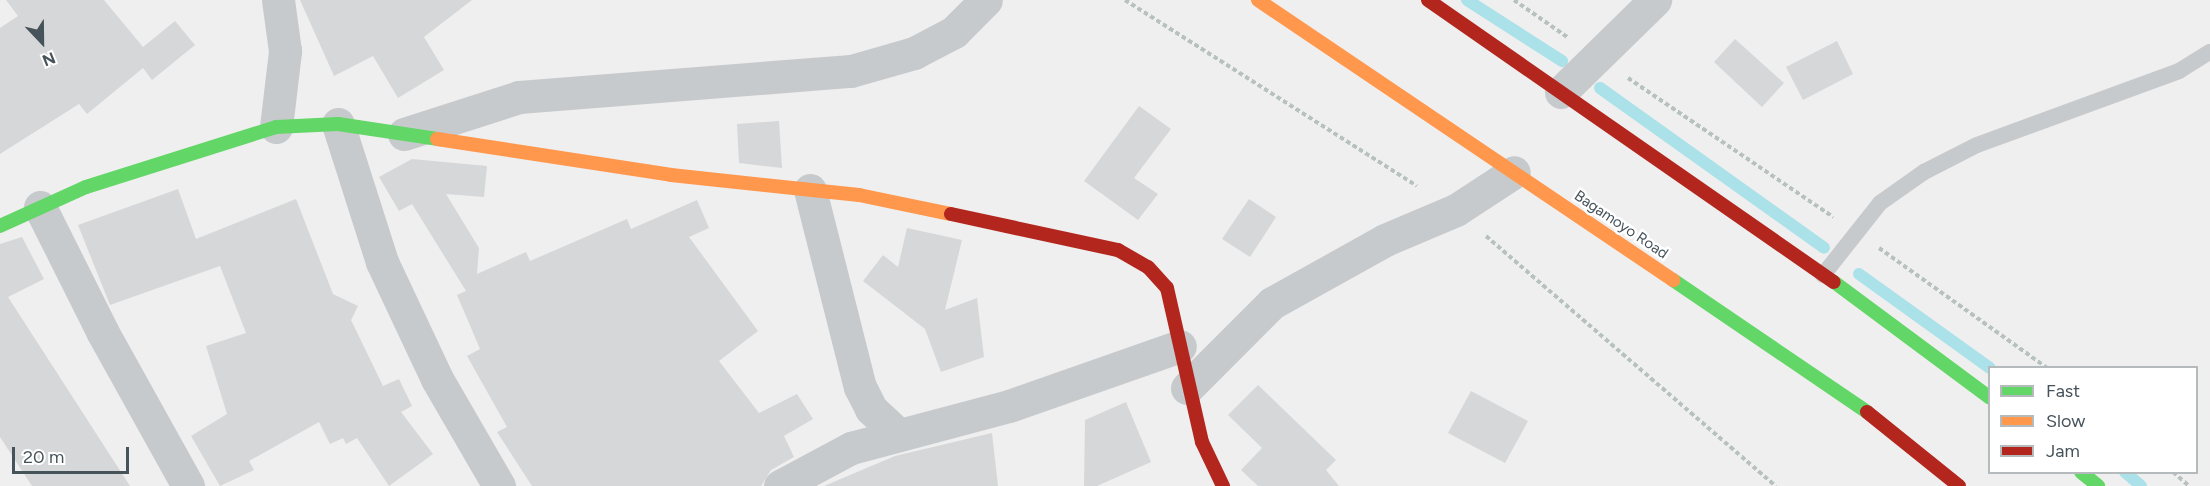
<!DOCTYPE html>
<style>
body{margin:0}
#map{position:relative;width:2210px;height:486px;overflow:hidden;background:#f0efef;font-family:Figtree,sans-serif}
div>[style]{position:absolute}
.stream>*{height:12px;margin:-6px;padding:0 6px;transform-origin:6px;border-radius:6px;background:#abe1e9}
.building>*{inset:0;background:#d6d7d8}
.path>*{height:4px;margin-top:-2px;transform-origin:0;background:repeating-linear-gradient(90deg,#b7c2be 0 4.5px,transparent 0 7.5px)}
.lane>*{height:16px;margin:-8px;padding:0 8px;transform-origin:8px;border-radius:8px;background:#c7cacc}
.street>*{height:33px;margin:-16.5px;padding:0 16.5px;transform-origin:16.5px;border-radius:16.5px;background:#c7cacc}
.fast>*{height:14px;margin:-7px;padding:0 7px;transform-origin:7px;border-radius:7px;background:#63d668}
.slow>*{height:14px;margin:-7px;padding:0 7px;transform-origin:7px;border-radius:7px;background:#ff974d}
.jam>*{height:14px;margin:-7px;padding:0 7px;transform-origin:7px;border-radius:7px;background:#b3261e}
span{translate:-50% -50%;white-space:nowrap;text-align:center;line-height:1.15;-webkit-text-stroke:5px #fff;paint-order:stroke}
.street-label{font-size:15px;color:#47535b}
.legend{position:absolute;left:1988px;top:366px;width:210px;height:108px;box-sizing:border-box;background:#fff;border:2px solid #b5babd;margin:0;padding:8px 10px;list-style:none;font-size:18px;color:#47535b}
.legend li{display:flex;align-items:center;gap:12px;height:30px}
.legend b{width:30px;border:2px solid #b5babd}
.north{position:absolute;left:12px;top:12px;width:60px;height:60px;-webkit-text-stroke:4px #fff;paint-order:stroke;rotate:158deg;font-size:16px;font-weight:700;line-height:24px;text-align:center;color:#47535b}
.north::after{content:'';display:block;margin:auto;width:21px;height:27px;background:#47535b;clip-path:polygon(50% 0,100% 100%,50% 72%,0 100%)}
.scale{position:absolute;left:12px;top:447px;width:117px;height:27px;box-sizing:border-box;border:3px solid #47535b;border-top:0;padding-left:8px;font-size:18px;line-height:21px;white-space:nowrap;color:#47535b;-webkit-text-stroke:4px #fff;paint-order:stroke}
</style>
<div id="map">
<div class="stream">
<div style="left:1467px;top:0;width:113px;rotate:32.7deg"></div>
<div style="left:1600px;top:88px;width:275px;rotate:35.5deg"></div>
<div style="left:1859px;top:274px;width:161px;rotate:35.7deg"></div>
<div style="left:2125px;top:472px;width:21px;rotate:41deg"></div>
</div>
<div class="building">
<div style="clip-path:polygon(6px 0,104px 0,143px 47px,175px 21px,195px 45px,152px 80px,143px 68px,87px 114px,79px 104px,0 154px,0 28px,18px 16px)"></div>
<div style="clip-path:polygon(300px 0,472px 0,424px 37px,444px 70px,398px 98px,373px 56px,334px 76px)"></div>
<div style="clip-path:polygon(1735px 39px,1784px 83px,1762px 107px,1714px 62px)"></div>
<div style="clip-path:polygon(1837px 41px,1853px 74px,1803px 100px,1786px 67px)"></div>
<div style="clip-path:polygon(1139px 106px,1171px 129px,1134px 178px,1158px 194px,1138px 220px,1084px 181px)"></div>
<div style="clip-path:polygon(779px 121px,782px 168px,739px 163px,737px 124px)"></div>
<div style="clip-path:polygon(412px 159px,487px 166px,484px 197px,446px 194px,479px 248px,477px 274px,526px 252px,530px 261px,627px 219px,631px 229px,697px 200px,709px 228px,689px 237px,758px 331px,719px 361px,759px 413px,797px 394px,813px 419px,784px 436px,794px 457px,771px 470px,761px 486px,532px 486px,497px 432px,507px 427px,467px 356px,480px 349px,457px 295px,466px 291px,412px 204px,399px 211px,379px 177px)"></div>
<div style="clip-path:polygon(178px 189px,196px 239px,296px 199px,333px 294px,358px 306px,351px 320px,383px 386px,399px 379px,412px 406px,401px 412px,433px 454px,389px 486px,357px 438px,346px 444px,343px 438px,330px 444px,319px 422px,249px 461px,254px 470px,220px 486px,191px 436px,227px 414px,206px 346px,246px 333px,220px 266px,110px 305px,78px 225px)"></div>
<div style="clip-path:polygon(1249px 199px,1276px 217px,1250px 257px,1222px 239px)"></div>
<div style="clip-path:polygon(907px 228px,962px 240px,945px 310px,977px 298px,984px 357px,941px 372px,925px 329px,863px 281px,883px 255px,898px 267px)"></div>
<div style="clip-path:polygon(22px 237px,44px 279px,8px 297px,130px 486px,32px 486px,0 437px,0 244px)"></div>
<div style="clip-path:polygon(1258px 385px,1336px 460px,1326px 470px,1339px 486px,1258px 486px,1241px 470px,1262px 448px,1228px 415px)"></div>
<div style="clip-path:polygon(1471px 391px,1528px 421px,1505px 463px,1448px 433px)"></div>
<div style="clip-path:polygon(1126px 402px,1151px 462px,1097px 486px,1084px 486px,1085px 420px)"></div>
<div style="clip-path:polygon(992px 433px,998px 486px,824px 486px,895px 456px)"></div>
</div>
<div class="path">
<div style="left:1125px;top:0;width:346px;rotate:32.5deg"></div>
<div style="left:1514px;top:0;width:65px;rotate:34.9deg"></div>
<div style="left:1628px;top:78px;width:248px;rotate:34.1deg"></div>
<div style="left:1486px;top:236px;width:383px;rotate:40.8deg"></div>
<div style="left:1879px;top:248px;width:206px;rotate:35.5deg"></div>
<div style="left:2173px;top:472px;width:21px;rotate:41deg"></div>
</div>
<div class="lane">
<div style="left:1823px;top:275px;width:92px;rotate:-51.6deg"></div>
<div style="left:1880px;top:203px;width:54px;rotate:-35.2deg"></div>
<div style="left:1924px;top:172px;width:59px;rotate:-27deg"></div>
<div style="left:1977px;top:145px;width:215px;rotate:-20.1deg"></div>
<div style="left:2179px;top:71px;width:36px;rotate:-32deg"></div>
</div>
<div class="street">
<div style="left:1561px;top:92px;width:132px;rotate:-44.4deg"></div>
<div style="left:338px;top:124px;width:145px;rotate:72.3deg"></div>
<div style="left:382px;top:262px;width:129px;rotate:64.8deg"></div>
<div style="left:437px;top:379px;width:124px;rotate:59.9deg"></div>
<div style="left:276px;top:127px;width:77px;rotate:-83.2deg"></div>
<div style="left:285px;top:51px;width:51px;rotate:-97.8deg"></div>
<div style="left:404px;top:134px;width:121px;rotate:-17.8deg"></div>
<div style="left:519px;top:97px;width:333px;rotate:-4.5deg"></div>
<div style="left:851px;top:71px;width:66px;rotate:-15.9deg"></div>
<div style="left:914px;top:53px;width:45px;rotate:-27.7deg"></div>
<div style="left:954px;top:32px;width:45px;rotate:-45deg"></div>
<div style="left:810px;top:190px;width:203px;rotate:75.8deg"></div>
<div style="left:860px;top:387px;width:25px;rotate:63deg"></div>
<div style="left:871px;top:409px;width:38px;rotate:43deg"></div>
<div style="left:40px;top:207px;width:141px;rotate:63.4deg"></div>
<div style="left:103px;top:333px;width:175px;rotate:60.9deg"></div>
<div style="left:1187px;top:388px;width:120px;rotate:-45deg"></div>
<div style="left:1272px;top:303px;width:129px;rotate:-29.1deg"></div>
<div style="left:1385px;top:240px;width:77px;rotate:-22.9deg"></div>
<div style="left:1456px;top:210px;width:69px;rotate:-33.2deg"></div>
<div style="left:780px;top:486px;width:81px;rotate:-28.2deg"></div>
<div style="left:851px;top:448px;width:163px;rotate:-14.9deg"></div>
<div style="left:1009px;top:406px;width:181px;rotate:-19.3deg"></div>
</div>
<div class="fast">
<div style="left:0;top:226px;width:94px;rotate:-24.4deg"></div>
<div style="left:86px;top:187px;width:199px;rotate:-17.5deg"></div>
<div style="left:276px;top:127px;width:62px;rotate:-2.8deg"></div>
<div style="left:338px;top:124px;width:100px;rotate:8.6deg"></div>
<div style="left:1673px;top:280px;width:235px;rotate:34.2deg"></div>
<div style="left:1834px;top:282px;width:194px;rotate:36.6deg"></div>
<div style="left:2081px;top:472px;width:22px;rotate:39deg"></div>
</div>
<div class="slow">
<div style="left:1258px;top:0;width:501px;rotate:34.01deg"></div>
<div style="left:437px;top:139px;width:237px;rotate:8.7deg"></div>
<div style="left:671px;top:175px;width:189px;rotate:6.1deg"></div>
<div style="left:859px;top:195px;width:94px;rotate:11.7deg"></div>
</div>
<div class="jam">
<div style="left:1428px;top:0;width:494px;rotate:34.8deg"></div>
<div style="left:951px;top:214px;width:171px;rotate:12.2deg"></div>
<div style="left:1118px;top:250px;width:34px;rotate:30deg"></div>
<div style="left:1148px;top:267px;width:28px;rotate:48deg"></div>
<div style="left:1167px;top:288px;width:158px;rotate:77.2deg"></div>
<div style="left:1202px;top:442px;width:49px;rotate:64.5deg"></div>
<div style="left:1867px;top:412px;width:118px;rotate:38.8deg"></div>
</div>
<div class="street-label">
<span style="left:1621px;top:225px;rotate:34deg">Bagamoyo Road</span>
</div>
<ul class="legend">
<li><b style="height:8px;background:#63d668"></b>Fast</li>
<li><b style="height:8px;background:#ff974d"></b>Slow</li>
<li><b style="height:8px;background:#b3261e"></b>Jam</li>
</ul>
<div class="north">N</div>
<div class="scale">20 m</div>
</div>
